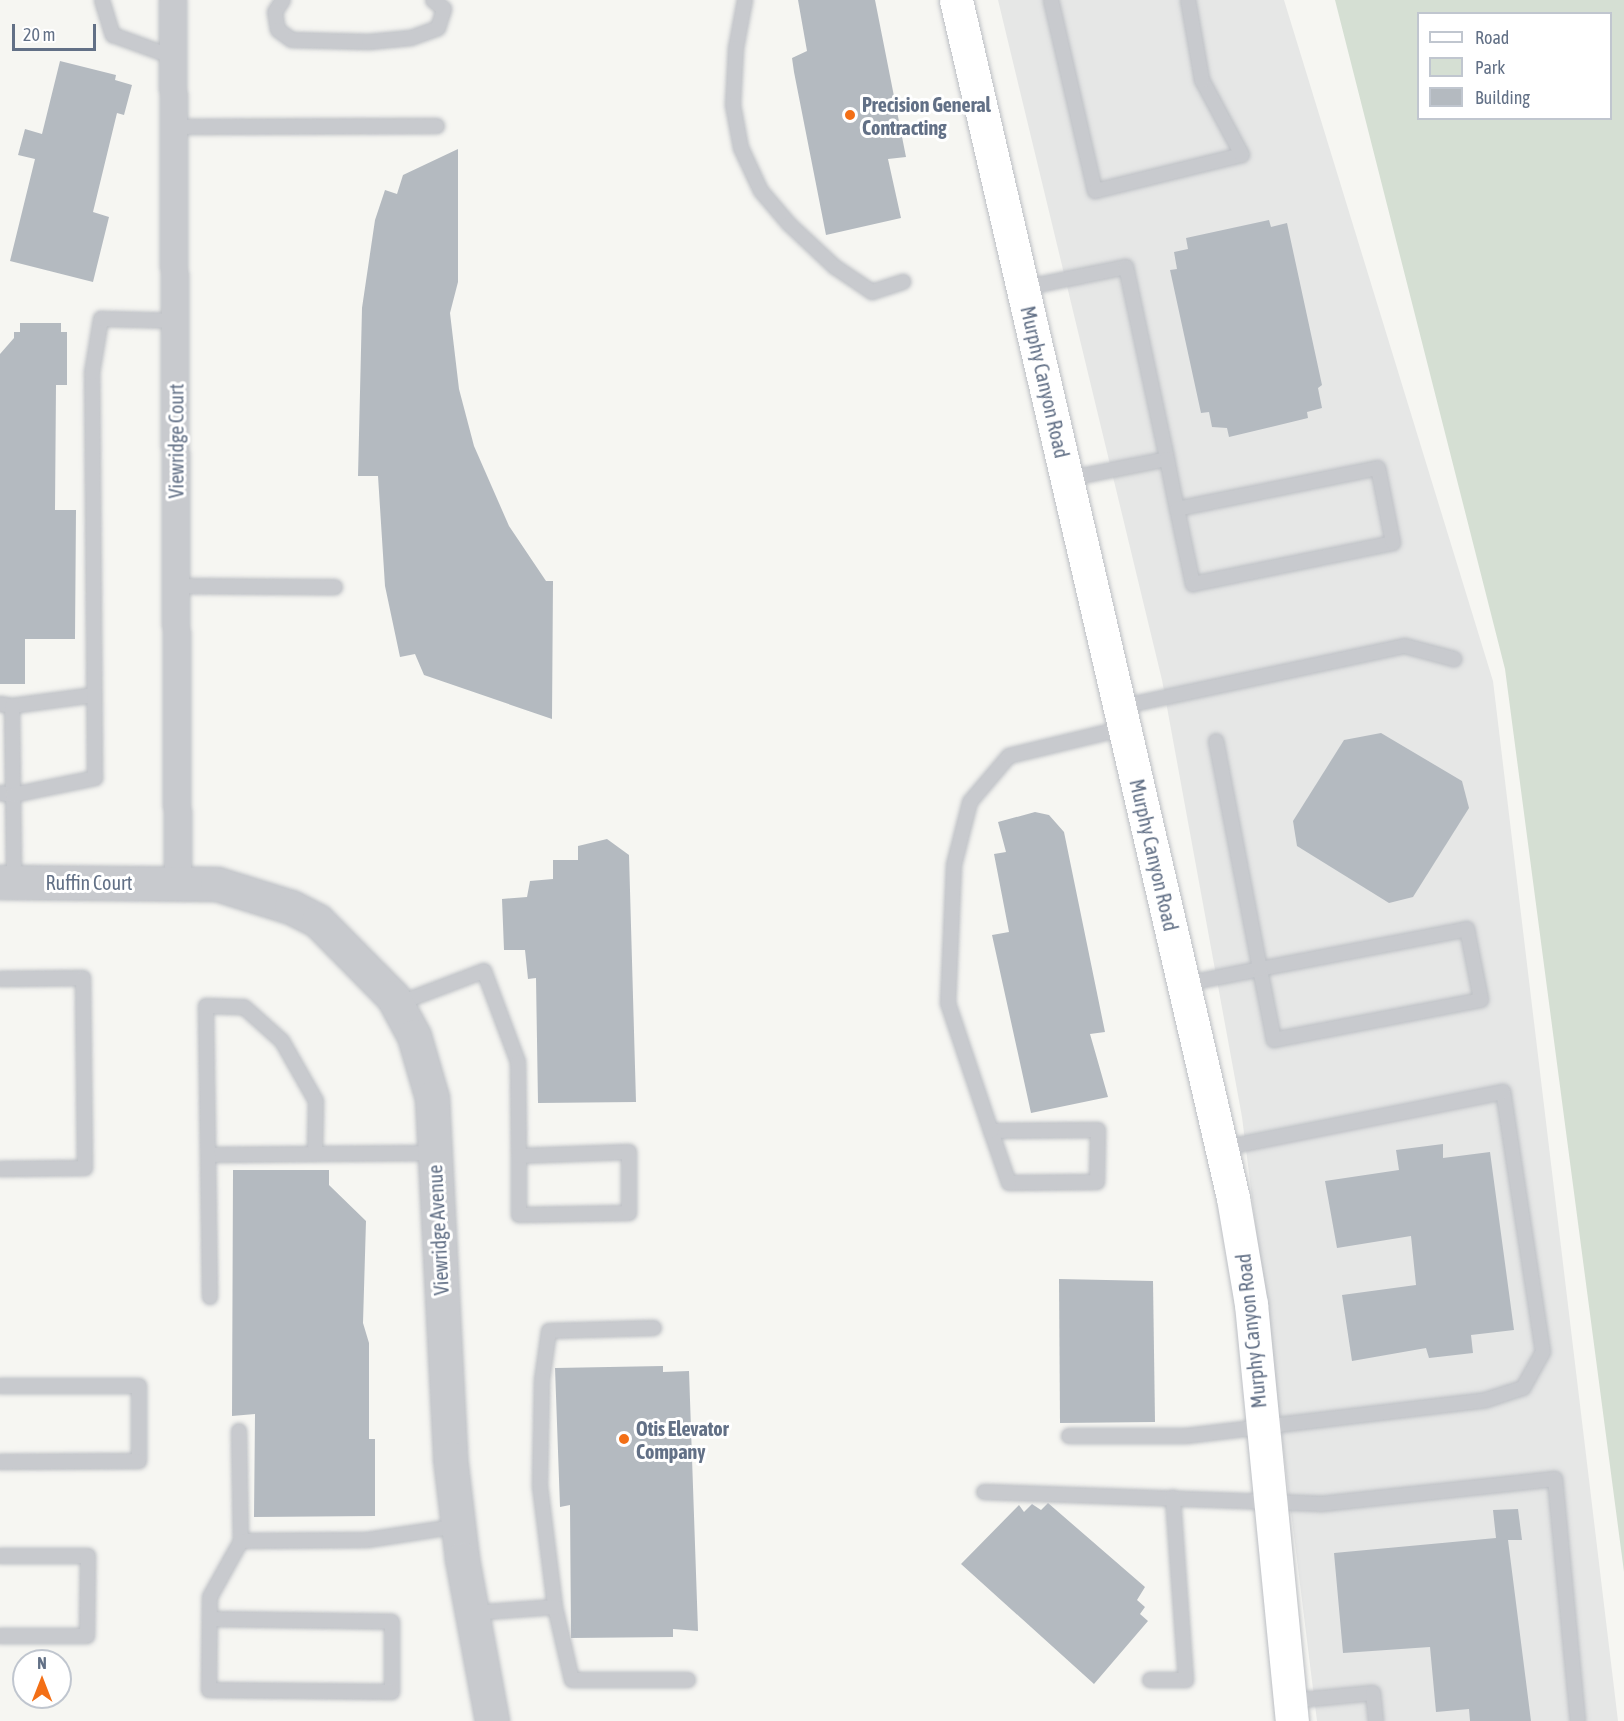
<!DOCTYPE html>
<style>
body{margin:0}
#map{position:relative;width:1624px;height:1721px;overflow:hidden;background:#f6f6f2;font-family:"Asap Condensed",sans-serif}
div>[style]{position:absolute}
.built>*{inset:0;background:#e6e7e6}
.green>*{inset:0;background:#d5dfd3}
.building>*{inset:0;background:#b4bac0}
.roads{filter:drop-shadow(0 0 2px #bcbfc4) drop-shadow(0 0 2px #bcbfc4)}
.service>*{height:14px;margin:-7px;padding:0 7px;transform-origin:7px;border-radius:7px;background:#c8cace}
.minor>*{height:26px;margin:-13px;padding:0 13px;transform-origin:13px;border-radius:13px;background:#c8cace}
.tertiary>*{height:33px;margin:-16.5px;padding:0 16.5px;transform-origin:16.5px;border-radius:16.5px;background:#c8cace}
.secondary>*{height:33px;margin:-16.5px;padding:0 16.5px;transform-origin:16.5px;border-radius:16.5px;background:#fff}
.dots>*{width:16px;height:16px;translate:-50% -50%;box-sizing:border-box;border:3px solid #fff;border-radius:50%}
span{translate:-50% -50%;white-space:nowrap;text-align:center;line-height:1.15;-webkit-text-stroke:6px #fff;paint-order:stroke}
.poi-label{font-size:20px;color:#627086;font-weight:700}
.left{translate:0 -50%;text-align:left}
.street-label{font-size:20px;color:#627086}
.legend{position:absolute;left:1417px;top:12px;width:195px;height:108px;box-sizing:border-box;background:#fff;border:2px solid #c0c6cf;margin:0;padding:8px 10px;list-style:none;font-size:18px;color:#627086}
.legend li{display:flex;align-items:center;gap:12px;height:30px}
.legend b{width:30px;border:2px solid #c0c6cf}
.north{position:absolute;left:12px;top:1649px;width:60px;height:60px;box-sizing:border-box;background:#fff;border:2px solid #c0c6cf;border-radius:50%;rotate:0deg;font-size:16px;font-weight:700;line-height:24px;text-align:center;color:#627086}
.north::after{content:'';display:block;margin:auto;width:21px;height:27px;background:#f36f16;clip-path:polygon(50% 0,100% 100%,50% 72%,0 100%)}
.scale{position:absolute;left:12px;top:24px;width:84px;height:27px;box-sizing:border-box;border:3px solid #627086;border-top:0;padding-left:8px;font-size:18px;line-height:21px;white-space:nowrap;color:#627086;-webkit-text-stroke:4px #fff;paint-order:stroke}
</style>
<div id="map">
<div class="built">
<div style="clip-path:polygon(998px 0,1284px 0,1493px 681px,1618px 1721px,1317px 1721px,1242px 1117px,1162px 680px)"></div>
</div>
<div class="green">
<div style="clip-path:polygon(evenodd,1335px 0,1624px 0,1624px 1572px,1505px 669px,1335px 0,1418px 14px,1610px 14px,1610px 118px,1418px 118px,1418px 14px)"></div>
</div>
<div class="building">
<div style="clip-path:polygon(798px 0,875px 0,906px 157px,888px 159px,901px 218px,826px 235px,794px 72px,792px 58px,807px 51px)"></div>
<div style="clip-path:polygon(60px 61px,116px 75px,115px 80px,132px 85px,124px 115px,117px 113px,93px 212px,109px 217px,93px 282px,10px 261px,35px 159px,18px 155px,25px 129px,42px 134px)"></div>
<div style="clip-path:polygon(458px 149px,458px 282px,450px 313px,459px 389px,474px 446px,509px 526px,546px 581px,553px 581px,552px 719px,424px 675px,415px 654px,400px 657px,385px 586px,378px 476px,358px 476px,362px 308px,375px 220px,385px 190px,397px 194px,403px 175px)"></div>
<div style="clip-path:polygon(1269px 220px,1271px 227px,1287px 223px,1322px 385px,1318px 388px,1322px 408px,1307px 412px,1308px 418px,1229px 437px,1227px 428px,1212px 427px,1209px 412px,1201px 413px,1170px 270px,1177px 269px,1174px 252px,1188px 249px,1186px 238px)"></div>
<div style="clip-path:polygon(20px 323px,61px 323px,61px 332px,67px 332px,67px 385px,56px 385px,55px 510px,76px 510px,75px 639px,25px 639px,25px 684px,0 684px,0 354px,14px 338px,14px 332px,20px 332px)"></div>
<div style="clip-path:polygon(1381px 733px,1462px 781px,1469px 808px,1413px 897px,1389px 903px,1297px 846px,1293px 821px,1344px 740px)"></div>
<div style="clip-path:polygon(1035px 812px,1049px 815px,1064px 832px,1105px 1032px,1090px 1034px,1108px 1097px,1031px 1113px,992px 935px,1009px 932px,994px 854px,1006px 852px,998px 822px)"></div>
<div style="clip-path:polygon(607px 839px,629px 855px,636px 1102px,538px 1103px,536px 978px,528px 979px,525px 950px,504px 950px,502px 899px,527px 897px,530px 881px,553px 879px,553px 860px,578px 860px,578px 846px)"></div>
<div style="clip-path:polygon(1443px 1144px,1443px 1158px,1490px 1152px,1514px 1330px,1471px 1335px,1473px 1353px,1429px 1358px,1426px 1348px,1352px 1361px,1342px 1295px,1416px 1285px,1411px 1236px,1337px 1248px,1325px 1181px,1399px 1170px,1396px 1150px)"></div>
<div style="clip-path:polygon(233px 1170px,329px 1170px,329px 1185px,366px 1221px,363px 1323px,369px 1343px,369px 1439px,375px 1439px,375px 1516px,254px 1517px,255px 1414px,232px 1416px)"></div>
<div style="clip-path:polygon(1059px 1279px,1153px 1281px,1155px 1422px,1060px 1423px)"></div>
<div style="clip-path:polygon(663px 1366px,663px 1372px,689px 1371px,698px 1631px,673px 1629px,673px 1637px,571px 1638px,570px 1505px,560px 1507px,555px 1368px)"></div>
<div style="clip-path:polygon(1048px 1503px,1145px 1587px,1137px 1600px,1145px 1607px,1140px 1614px,1148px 1621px,1094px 1684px,961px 1564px,1019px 1505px,1024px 1512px,1032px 1504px,1041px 1510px)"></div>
<div style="clip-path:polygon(1518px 1509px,1522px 1540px,1508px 1540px,1531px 1721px,1470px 1721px,1469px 1709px,1436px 1712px,1430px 1647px,1343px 1653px,1334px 1553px,1496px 1538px,1493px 1510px)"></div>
</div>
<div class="roads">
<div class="service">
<div style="left:102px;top:0;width:37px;rotate:73deg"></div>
<div style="left:113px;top:35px;width:64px;rotate:20.1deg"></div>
<div style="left:283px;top:0;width:14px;rotate:124deg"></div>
<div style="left:275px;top:12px;width:18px;rotate:81deg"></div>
<div style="left:278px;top:30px;width:17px;rotate:36deg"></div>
<div style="left:292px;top:40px;width:77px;rotate:1.5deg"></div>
<div style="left:369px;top:42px;width:42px;rotate:-5.4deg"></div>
<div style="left:411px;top:38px;width:29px;rotate:-20deg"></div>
<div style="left:438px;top:28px;width:20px;rotate:-72deg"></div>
<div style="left:444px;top:9px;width:14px;rotate:-141deg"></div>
<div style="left:745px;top:0;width:49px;rotate:100.6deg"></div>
<div style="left:736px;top:48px;width:57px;rotate:93deg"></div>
<div style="left:733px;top:105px;width:44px;rotate:79.5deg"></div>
<div style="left:741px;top:148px;width:47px;rotate:65.1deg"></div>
<div style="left:761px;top:191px;width:43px;rotate:49.7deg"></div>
<div style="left:789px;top:224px;width:63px;rotate:43.1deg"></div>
<div style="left:835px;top:267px;width:45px;rotate:34deg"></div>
<div style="left:872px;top:292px;width:33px;rotate:-18deg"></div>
<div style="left:1051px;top:0;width:196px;rotate:77deg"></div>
<div style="left:1095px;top:191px;width:151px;rotate:-13.8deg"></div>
<div style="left:1242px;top:155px;width:85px;rotate:-118.1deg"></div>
<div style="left:1202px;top:80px;width:81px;rotate:-99.9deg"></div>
<div style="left:174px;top:127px;width:263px;rotate:-0.2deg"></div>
<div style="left:1023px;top:288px;width:105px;rotate:-11.5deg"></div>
<div style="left:1126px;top:267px;width:196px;rotate:77.9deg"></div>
<div style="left:1167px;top:459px;width:102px;rotate:168.7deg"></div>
<div style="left:1167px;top:459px;width:51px;rotate:78.7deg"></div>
<div style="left:1177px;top:509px;width:77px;rotate:78deg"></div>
<div style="left:1193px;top:584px;width:204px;rotate:-11.6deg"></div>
<div style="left:1393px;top:543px;width:76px;rotate:-101.3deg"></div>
<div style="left:1378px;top:468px;width:205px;rotate:168.5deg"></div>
<div style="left:176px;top:586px;width:159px;rotate:0.4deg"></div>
<div style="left:0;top:704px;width:12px;rotate:9deg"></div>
<div style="left:12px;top:706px;width:83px;rotate:-7.6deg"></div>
<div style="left:12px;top:706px;width:176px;rotate:89.3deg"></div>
<div style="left:1120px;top:707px;width:291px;rotate:-12.1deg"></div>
<div style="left:1405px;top:646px;width:51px;rotate:14.9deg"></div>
<div style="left:0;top:793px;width:13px;rotate:9deg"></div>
<div style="left:13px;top:795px;width:84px;rotate:-11.7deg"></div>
<div style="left:95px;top:778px;width:405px;rotate:-90.4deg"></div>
<div style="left:92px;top:373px;width:55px;rotate:-80.5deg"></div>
<div style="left:101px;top:319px;width:74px;rotate:1.5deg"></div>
<div style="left:0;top:979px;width:83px;rotate:-0.7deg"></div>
<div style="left:83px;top:978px;width:190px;rotate:89.4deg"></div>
<div style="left:85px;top:1168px;width:85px;rotate:179.3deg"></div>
<div style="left:1184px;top:984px;width:77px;rotate:-11.2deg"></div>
<div style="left:1260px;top:969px;width:211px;rotate:-10.9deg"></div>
<div style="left:1467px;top:929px;width:72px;rotate:78.8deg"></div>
<div style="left:1481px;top:1000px;width:211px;rotate:169.1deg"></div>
<div style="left:1274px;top:1040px;width:72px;rotate:-101.2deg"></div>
<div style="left:1260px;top:969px;width:232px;rotate:-100.9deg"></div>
<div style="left:397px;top:1004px;width:93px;rotate:-20.8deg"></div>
<div style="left:484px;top:971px;width:97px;rotate:69.5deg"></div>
<div style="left:518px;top:1062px;width:94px;rotate:89.4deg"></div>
<div style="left:519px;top:1156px;width:59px;rotate:90deg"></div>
<div style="left:519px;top:1215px;width:110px;rotate:-1deg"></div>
<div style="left:629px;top:1213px;width:61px;rotate:-90deg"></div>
<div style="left:629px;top:1152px;width:110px;rotate:177.9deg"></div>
<div style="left:991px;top:1131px;width:107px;rotate:-0.5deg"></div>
<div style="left:1098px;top:1130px;width:52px;rotate:91.1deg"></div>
<div style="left:1097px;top:1182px;width:88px;rotate:179.3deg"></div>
<div style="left:1009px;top:1183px;width:55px;rotate:-109.1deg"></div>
<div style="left:991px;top:1131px;width:135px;rotate:-108.6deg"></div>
<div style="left:948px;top:1003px;width:138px;rotate:-87.5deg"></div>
<div style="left:954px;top:865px;width:65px;rotate:-75.7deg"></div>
<div style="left:970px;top:802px;width:60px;rotate:-49.7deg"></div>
<div style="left:1009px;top:756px;width:119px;rotate:-13.6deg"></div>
<div style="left:210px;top:1155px;width:225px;rotate:-0.5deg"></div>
<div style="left:210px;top:1297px;width:291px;rotate:-90.8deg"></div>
<div style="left:206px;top:1006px;width:38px;rotate:2deg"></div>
<div style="left:244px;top:1007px;width:51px;rotate:41.8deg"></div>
<div style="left:282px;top:1041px;width:69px;rotate:60.5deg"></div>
<div style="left:316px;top:1101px;width:53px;rotate:91.1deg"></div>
<div style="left:654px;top:1328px;width:105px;rotate:178.4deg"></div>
<div style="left:549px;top:1331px;width:49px;rotate:98.1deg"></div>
<div style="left:542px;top:1380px;width:106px;rotate:91.1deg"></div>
<div style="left:540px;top:1486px;width:122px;rotate:82.9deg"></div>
<div style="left:555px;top:1607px;width:75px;rotate:76.9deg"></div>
<div style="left:572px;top:1680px;width:116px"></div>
<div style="left:0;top:1386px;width:139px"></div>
<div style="left:139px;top:1386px;width:75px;rotate:90deg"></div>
<div style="left:139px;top:1461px;width:139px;rotate:179.6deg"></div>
<div style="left:239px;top:1431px;width:110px;rotate:89deg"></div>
<div style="left:241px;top:1541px;width:126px;rotate:-0.5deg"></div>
<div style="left:367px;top:1540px;width:92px;rotate:-8.7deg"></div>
<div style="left:1069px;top:1436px;width:117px"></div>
<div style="left:1186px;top:1436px;width:302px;rotate:-6.8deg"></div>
<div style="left:1486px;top:1400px;width:39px;rotate:-18deg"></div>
<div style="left:1523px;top:1388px;width:41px;rotate:-60.9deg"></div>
<div style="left:1543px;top:1352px;width:263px;rotate:-98.7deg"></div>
<div style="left:1503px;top:1092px;width:287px;rotate:168.7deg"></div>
<div style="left:984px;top:1492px;width:337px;rotate:2deg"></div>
<div style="left:1321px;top:1504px;width:235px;rotate:-6.1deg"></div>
<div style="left:1555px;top:1479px;width:243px;rotate:84.6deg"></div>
<div style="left:0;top:1556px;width:88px"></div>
<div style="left:88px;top:1556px;width:80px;rotate:90.7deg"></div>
<div style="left:87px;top:1636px;width:87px;rotate:180deg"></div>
<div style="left:472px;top:1613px;width:83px;rotate:-4.1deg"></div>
<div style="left:210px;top:1619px;width:182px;rotate:0.9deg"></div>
<div style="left:392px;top:1622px;width:70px;rotate:90deg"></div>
<div style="left:392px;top:1692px;width:183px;rotate:-179.4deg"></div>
<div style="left:209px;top:1690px;width:93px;rotate:-89.4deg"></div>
<div style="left:210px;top:1597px;width:64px;rotate:-61deg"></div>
<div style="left:1150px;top:1680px;width:36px"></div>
<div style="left:1186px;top:1680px;width:183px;rotate:-94.1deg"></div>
<div style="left:1290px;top:1701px;width:83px;rotate:-5.5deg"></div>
<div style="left:1373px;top:1693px;width:28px;rotate:84deg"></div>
</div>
<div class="minor">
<div style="left:173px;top:0;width:882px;rotate:89.68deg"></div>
</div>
<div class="tertiary">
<div style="left:0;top:882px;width:217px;rotate:0.5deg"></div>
<div style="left:217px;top:884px;width:77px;rotate:17.3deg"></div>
<div style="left:291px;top:907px;width:30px;rotate:27deg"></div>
<div style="left:318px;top:921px;width:107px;rotate:45.4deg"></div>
<div style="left:393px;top:997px;width:44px;rotate:61.7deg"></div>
<div style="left:414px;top:1036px;width:65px;rotate:73.8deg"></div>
<div style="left:432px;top:1098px;width:360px;rotate:87.1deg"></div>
<div style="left:450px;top:1458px;width:102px;rotate:83.2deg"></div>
<div style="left:462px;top:1559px;width:165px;rotate:79.5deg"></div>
</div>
<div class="secondary">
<div style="left:956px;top:0;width:1230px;rotate:76.98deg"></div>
<div style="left:1233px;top:1198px;width:108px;rotate:80.4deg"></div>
<div style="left:1251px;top:1304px;width:419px;rotate:84.4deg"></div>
</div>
</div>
<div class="dots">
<div style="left:850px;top:115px;background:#f36f16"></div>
<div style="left:624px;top:1439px;background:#f36f16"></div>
</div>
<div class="poi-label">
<span class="left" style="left:862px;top:116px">Precision General<br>Contracting</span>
<span class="left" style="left:636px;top:1440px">Otis Elevator<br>Company</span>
</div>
<div class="street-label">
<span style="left:1045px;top:382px;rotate:77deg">Murphy Canyon Road</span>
<span style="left:176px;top:441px;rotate:-90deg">Viewridge Court</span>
<span style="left:1154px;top:855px;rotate:77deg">Murphy Canyon Road</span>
<span style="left:89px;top:882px">Ruffin Court</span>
<span style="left:438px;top:1230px;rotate:-93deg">Viewridge Avenue</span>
<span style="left:1251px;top:1331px;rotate:-96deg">Murphy Canyon Road</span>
</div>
<ul class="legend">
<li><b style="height:8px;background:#fff"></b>Road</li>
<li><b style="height:16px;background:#d5dfd3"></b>Park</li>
<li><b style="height:16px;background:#b4bac0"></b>Building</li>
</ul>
<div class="north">N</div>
<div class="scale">20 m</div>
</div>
